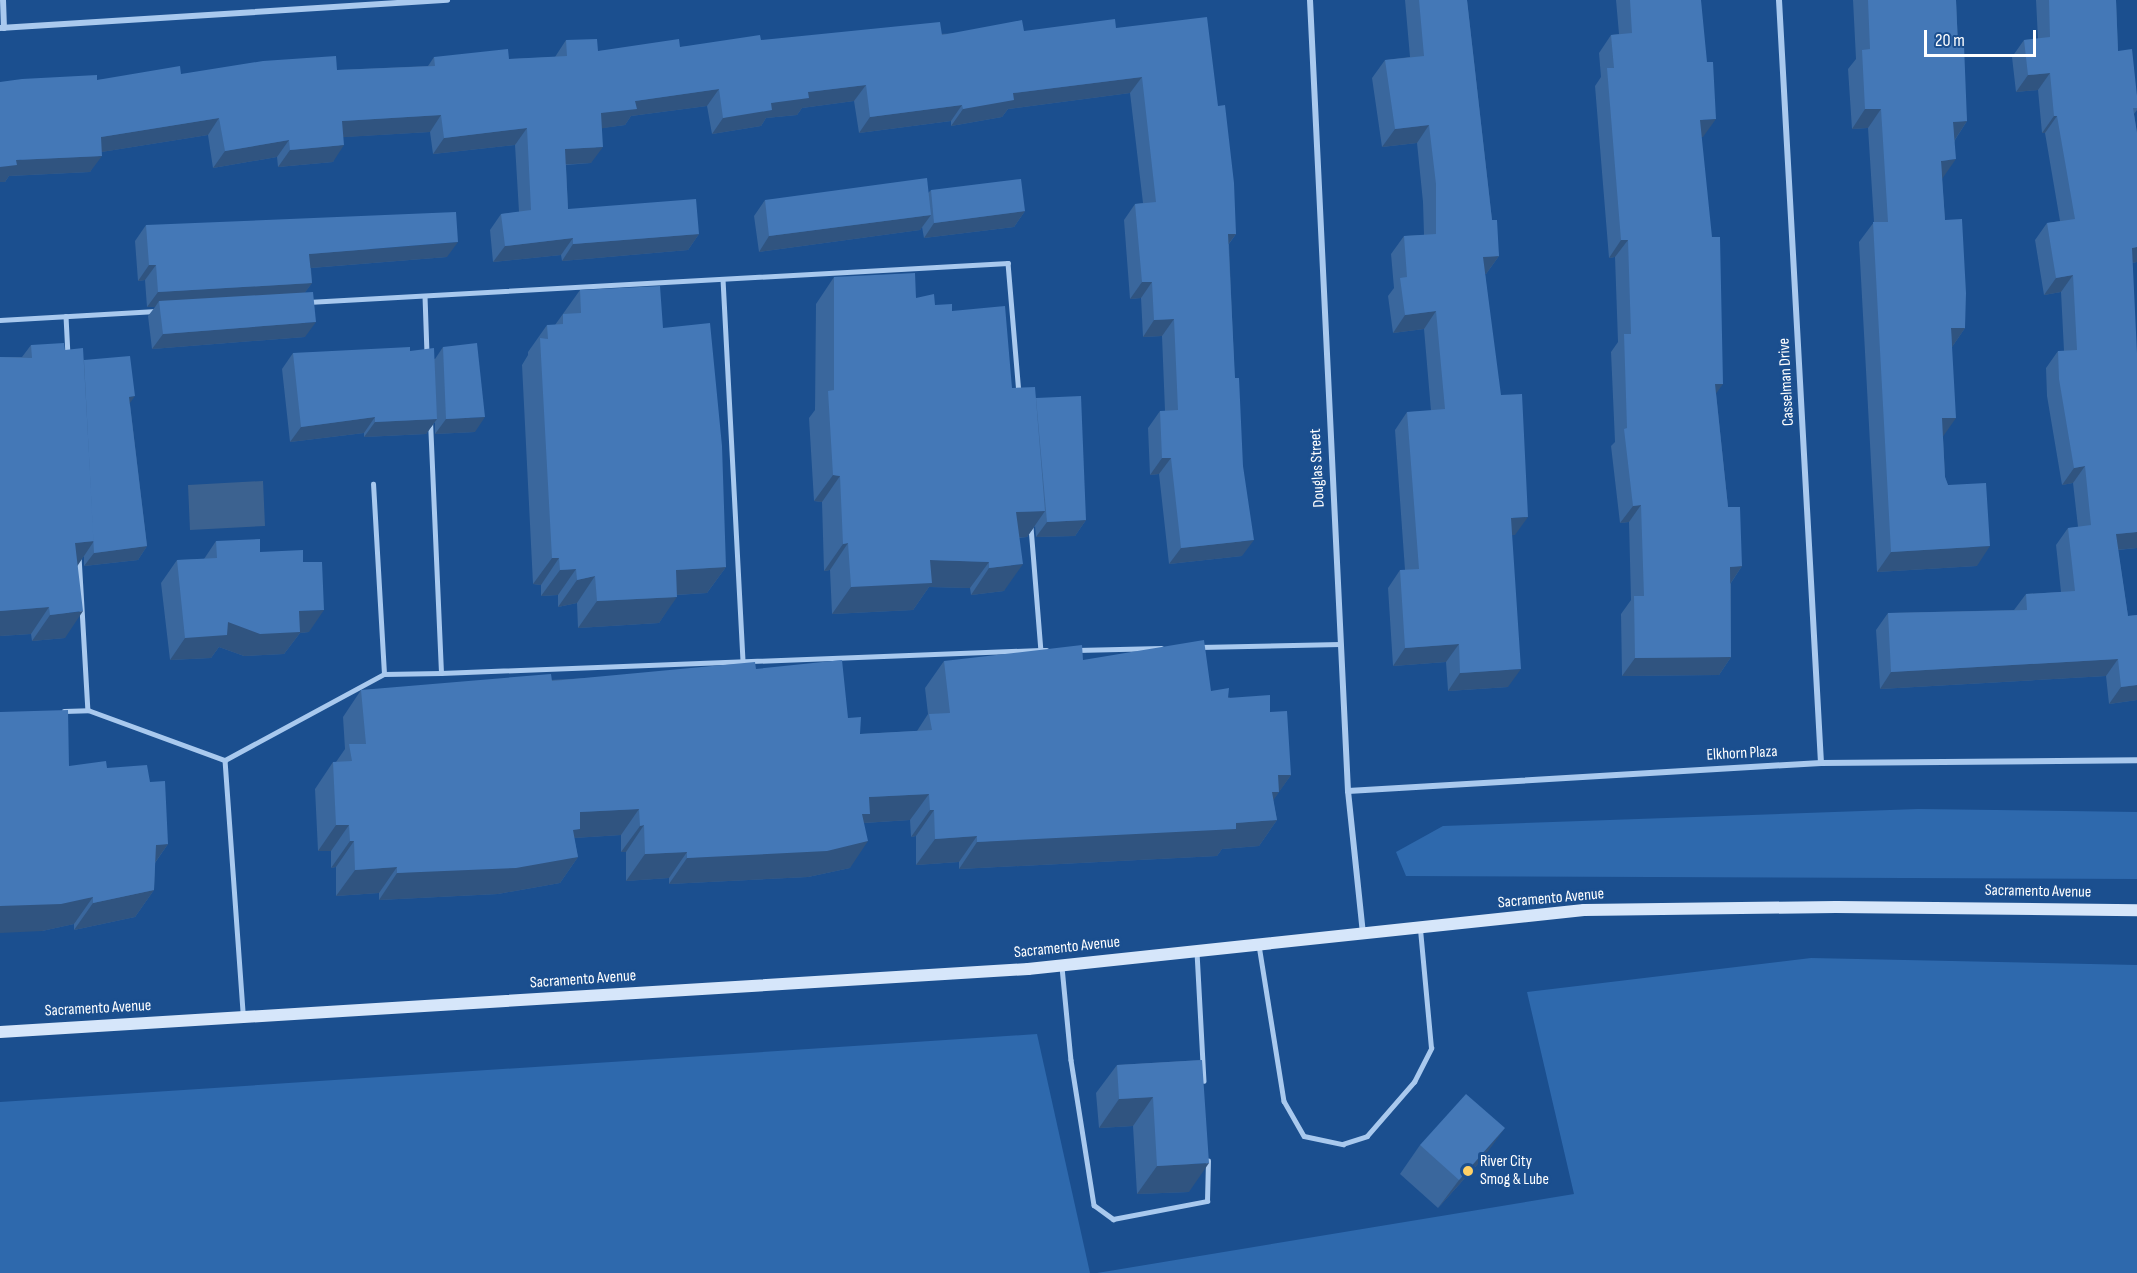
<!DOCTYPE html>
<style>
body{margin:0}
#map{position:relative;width:2137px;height:1273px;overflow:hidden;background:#1b4f8f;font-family:"Sofia Sans Condensed",sans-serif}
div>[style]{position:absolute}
.green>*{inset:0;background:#2e69ad}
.water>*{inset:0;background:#3c6290}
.lane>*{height:4.5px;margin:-2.25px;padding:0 2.25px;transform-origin:2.25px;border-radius:2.25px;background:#a9c9ee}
.street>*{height:6px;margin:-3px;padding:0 3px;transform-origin:3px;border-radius:3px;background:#a9c9ee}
.secondary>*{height:12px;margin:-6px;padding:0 6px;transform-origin:6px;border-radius:6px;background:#d6e6fa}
.wall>*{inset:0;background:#3a679d}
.shaded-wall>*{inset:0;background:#305480}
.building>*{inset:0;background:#4478b7}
.dots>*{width:16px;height:16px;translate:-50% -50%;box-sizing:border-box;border:3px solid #1b4f8f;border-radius:50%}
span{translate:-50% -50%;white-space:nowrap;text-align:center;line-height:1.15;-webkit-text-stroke:6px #1b4f8f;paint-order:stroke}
.street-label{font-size:16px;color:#fff}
.poi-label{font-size:16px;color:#fff}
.left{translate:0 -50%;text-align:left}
.scale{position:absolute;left:1924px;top:30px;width:112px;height:27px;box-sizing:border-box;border:3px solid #fff;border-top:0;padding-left:8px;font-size:18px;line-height:21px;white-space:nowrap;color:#fff;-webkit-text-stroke:4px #1b4f8f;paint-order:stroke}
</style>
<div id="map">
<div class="green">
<div style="clip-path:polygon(1918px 809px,2137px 812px,2137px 879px,1406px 876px,1396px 852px,1443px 826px)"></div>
<div style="clip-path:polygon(1811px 958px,2137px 965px,2137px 1273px,1097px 1273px,1574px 1194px,1527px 992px)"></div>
<div style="clip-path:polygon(1037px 1034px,1090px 1273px,0 1273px,0 1102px)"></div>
</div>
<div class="water">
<div style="clip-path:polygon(263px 481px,265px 526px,190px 530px,188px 485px)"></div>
</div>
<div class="lane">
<div style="left:723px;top:279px;width:383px;rotate:87deg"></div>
<div style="left:425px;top:296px;width:57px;rotate:88deg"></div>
<div style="left:308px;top:302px;width:701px;rotate:-3.19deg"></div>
<div style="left:1008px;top:263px;width:130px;rotate:85.2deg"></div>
<div style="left:66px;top:316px;width:40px;rotate:87.1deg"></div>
<div style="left:0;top:320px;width:156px;rotate:-3.3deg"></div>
<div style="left:1031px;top:527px;width:123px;rotate:85.4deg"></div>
<div style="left:1041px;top:650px;width:6px"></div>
<div style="left:79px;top:556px;width:154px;rotate:86.7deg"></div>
<div style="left:88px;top:710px;width:146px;rotate:20.1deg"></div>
<div style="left:225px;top:760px;width:255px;rotate:85.9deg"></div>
<div style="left:1200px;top:647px;width:140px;rotate:-1.2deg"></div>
<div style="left:1077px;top:650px;width:84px;rotate:-1.4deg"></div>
<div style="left:441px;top:673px;width:600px;rotate:-2.2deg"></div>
<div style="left:384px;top:674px;width:57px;rotate:-1deg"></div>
<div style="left:441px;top:673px;width:249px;rotate:-92.5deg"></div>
<div style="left:64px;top:711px;width:24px;rotate:-2deg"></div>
<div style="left:225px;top:760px;width:181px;rotate:-28.4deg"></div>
<div style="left:384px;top:674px;width:190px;rotate:-93.3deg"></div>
<div style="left:1259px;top:945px;width:158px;rotate:80.9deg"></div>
<div style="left:1284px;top:1101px;width:40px;rotate:60.3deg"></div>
<div style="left:1304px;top:1136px;width:40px;rotate:12deg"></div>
<div style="left:1343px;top:1144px;width:25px;rotate:-18deg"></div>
<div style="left:1367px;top:1136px;width:72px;rotate:-49deg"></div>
<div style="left:1414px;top:1082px;width:38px;rotate:-63deg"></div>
<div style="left:1431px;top:1048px;width:120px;rotate:-95.3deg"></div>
<div style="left:1197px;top:952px;width:129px;rotate:86.9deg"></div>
<div style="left:1062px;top:967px;width:93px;rotate:84.5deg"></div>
<div style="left:1071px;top:1060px;width:147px;rotate:81deg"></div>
<div style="left:1094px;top:1205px;width:24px;rotate:36deg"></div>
<div style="left:1113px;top:1219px;width:96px;rotate:-10.8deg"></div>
<div style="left:1207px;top:1201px;width:40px;rotate:-88.6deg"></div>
</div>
<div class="street">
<div style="left:3px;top:0;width:28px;rotate:88deg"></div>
<div style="left:1310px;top:0;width:792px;rotate:87.25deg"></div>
<div style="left:1348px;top:791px;width:144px;rotate:84deg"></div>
<div style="left:1779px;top:0;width:764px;rotate:86.85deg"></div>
<div style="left:0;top:28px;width:448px;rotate:-3.6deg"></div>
<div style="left:1348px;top:791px;width:474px;rotate:-3.4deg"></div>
<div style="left:1821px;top:763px;width:316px;rotate:-0.5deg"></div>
</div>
<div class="secondary">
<div style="left:0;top:1032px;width:1030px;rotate:-3.51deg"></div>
<div style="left:1028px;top:969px;width:559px;rotate:-6.06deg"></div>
<div style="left:1584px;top:910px;width:252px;rotate:-0.7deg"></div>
<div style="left:1836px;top:907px;width:301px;rotate:0.6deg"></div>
</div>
<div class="wall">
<div style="clip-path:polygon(1405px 0,1467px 0,1492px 220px,1499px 256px,1486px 274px,1485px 274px,1515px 535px,1512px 535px,1508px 687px,1448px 691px,1446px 662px,1393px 666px,1388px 588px,1400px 570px,1405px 570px,1395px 430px,1407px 412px,1431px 411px,1424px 329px,1393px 333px,1388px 296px,1394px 288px,1391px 254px,1404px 236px,1424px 235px,1423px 202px,1417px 143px,1382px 147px,1372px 78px,1385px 60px,1410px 57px)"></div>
<div style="clip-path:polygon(1616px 0,1701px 0,1703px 137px,1701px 137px,1716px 393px,1728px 507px,1742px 566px,1731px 583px,1731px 657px,1719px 675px,1622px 676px,1621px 614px,1631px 600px,1629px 522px,1620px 523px,1611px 446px,1615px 442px,1611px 352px,1618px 342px,1615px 257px,1609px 258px,1595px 86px,1601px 77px,1599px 53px,1611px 35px,1619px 34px)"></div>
<div style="clip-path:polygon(1853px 0,1956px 0,1958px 45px,1967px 121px,1955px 140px,1942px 179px,1945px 220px,1965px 328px,1952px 347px,1943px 437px,1945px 477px,1977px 566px,1877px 572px,1859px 242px,1874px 222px,1868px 128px,1852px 129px,1848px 69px,1856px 59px)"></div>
<div style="clip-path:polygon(2036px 0,2116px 0,2118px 51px,2137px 96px,2137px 110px,2134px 114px,2137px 133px,2137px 262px,2132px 263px,2137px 548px,2118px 550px,2128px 616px,2137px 615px,2137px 700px,2109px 704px,2106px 676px,1880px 689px,1876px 630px,1888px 613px,2014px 610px,2026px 594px,2061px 592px,2056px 545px,2068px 528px,2078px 527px,2073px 483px,2062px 485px,2047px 396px,2046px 368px,2058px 351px,2064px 351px,2061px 292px,2044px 295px,2035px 240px,2047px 223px,2060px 221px,2045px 133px,2042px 133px,2038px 90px,2016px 92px,2012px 57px,2024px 40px,2038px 39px)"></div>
<div style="clip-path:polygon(1116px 28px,1218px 106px,1236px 234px,1229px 244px,1242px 556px,1169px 564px,1159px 474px,1150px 475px,1148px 428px,1160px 411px,1165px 411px,1162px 336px,1143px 337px,1141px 298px,1130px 299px,1124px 220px,1135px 204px,1143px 203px,1130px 93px,1008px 109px,1002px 117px,951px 126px,951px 121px,859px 133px,854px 101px,802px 108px,797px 115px,766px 118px,761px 126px,712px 134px,707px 106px,631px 116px,625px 125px,602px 128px,591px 163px,566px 165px,568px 209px,699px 234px,688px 250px,562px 261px,561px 255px,493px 262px,490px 230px,501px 214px,519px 212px,515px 145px,433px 154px,430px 132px,343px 137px,333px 162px,278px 167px,277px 157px,213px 168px,208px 135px,101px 152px,90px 172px,9px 176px,5px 182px,0 182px,97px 80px,181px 74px,337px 70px,428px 66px,434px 57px,509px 59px,555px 57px,566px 40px,598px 51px,680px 47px,761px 40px)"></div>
<div style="clip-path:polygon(931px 190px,1025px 211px,1014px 227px,924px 238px,922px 227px,920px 230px,759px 252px,754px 216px,765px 200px,928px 193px)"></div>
<div style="clip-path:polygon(146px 225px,447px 257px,311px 268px,312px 283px,305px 292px,305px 337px,152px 349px,148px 316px,155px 307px,147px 307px,145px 280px,138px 281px,135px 241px)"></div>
<div style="clip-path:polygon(834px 277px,916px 298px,952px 311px,1012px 388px,1036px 398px,1086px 520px,1075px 536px,1036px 537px,1035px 526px,1027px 537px,1019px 538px,1004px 591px,971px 595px,970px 588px,929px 587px,913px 610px,832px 614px,830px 570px,824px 571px,822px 502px,814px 501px,809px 418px,815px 410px,816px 304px)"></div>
<div style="clip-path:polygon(580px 290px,663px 328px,726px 567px,707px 593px,677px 595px,659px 623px,578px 628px,577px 603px,558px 607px,558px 595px,541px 596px,541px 585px,533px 584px,522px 365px,528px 355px,528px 352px,547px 325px,555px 325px)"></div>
<div style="clip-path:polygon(31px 345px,65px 350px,84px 360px,130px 404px,147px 546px,138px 560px,84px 566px,84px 556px,77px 565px,65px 638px,32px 641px,31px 634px,0 636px,0 357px,22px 357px)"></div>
<div style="clip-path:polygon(443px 347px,475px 432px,435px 434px,435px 422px,426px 434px,364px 437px,364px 433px,290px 442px,282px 369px,293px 353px,410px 351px,435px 359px)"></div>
<div style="clip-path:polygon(216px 541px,260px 552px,309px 632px,300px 633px,284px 654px,244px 656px,219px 647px,211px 658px,170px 660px,161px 583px,177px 560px,204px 559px)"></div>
<div style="clip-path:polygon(1083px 660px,1211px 691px,1270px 712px,1291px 775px,1273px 800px,1277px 820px,1259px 846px,1222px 849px,1217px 856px,959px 869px,959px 862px,916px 865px,916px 836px,911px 837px,910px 820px,864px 823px,850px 868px,808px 877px,669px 884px,669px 878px,626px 881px,626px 852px,621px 852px,621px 835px,574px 838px,578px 857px,560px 883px,498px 894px,379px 900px,379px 893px,336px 896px,336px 867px,331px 868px,331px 851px,318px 851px,315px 789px,333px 762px,336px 762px,345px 749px,343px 717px,361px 690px,756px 669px,848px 718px,860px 734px,917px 731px,928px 714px,925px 688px,944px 661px)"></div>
<div style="clip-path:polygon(69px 766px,107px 768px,150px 782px,168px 844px,155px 863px,154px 890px,135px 917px,74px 930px,74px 924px,42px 931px)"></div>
<div style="clip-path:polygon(1202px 1060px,1189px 1192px,1137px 1194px,1133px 1126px,1099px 1128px,1096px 1093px,1117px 1065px)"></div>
<div style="clip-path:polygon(1420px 1145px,1484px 1157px,1438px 1208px,1400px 1174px)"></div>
</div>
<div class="shaded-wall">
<div style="clip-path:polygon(2050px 73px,2038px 90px,2016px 92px,2028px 75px)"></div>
<div style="clip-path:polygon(1142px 77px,1130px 93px,1008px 109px,1002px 117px,951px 126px,963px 109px,1013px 93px)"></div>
<div style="clip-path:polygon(866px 85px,854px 101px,802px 108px,797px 115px,766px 118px,761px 126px,712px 134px,723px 118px,808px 92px)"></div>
<div style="clip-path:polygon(719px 89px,707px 106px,631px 116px,625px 125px,590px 130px,601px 113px,635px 101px)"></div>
<div style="clip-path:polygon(962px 105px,951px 121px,859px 133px,870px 117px)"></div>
<div style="clip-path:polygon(1865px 109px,1881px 109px,1868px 128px,1852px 129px)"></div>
<div style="clip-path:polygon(441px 115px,430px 132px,330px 138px,342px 121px)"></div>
<div style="clip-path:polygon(2054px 116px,2057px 116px,2045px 133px,2042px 133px)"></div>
<div style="clip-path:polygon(219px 118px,208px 135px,89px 154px,101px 137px)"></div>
<div style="clip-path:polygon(1716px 119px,1703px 137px,1687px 138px,1700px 120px)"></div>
<div style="clip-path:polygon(1967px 121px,1954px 141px,1953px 122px)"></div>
<div style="clip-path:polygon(1429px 125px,1417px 143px,1382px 147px,1395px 129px)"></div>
<div style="clip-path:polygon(527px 128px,515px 145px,433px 154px,444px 138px)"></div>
<div style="clip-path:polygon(289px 140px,277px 157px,213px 168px,225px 151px)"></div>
<div style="clip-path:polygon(344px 145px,333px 162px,278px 167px,290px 150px)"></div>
<div style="clip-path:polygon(603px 147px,591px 163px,554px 165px,565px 149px)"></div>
<div style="clip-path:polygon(102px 156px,90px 172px,9px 176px,5px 182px,0 182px,0 167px,16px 160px)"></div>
<div style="clip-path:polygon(1956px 159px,1942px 179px,1941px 161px)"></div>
<div style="clip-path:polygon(1025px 211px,1014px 227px,924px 238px,934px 223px)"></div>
<div style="clip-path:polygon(931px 215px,920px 230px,759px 252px,769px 236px)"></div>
<div style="clip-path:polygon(699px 234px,688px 250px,562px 261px,573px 244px)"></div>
<div style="clip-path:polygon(1228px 234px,1236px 234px,1224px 250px)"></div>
<div style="clip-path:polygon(573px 238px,561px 255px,493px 262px,505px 246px)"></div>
<div style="clip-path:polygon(1621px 240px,1628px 240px,1615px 257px,1609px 258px)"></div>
<div style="clip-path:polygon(458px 242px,447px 257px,298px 269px,309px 254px)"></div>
<div style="clip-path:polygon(2137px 247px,2137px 262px,2120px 265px,2132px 248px)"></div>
<div style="clip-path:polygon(1499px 256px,1486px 274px,1470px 275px,1483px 257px)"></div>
<div style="clip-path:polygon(149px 265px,156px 265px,145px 280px,138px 281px)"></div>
<div style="clip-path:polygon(2073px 275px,2061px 292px,2044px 295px,2056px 278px)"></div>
<div style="clip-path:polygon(1142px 282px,1152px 282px,1141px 298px,1130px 299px)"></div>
<div style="clip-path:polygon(312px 283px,301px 298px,159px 301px,155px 307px,147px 307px,158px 292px)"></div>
<div style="clip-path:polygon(1436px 311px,1424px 329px,1393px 333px,1405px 315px)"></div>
<div style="clip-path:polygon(1174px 319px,1162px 336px,1143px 337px,1154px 320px)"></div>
<div style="clip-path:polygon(316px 322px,305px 337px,152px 349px,163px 334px)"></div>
<div style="clip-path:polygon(1951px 328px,1965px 328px,1952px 347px)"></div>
<div style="clip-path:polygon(1715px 384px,1723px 384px,1710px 402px)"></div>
<div style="clip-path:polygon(135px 396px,125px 410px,129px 397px)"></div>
<div style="clip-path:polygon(375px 417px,364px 433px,290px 442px,301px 427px)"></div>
<div style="clip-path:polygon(485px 417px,475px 432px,435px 434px,446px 419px)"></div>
<div style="clip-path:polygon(1942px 418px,1956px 418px,1942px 438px)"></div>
<div style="clip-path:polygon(437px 419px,426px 434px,364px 437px,375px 422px)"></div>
<div style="clip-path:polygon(1162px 458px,1171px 458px,1159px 474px,1150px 475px)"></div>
<div style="clip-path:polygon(2085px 466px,2073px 483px,2062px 485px,2074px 468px)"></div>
<div style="clip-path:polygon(833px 475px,840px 476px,822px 502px,814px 501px)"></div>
<div style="clip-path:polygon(1641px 505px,1629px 522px,1620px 523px,1633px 506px)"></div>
<div style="clip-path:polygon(1045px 511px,1027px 537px,998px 539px,1016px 512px)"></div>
<div style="clip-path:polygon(1528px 517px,1515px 535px,1498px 536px,1511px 518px)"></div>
<div style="clip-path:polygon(1086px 520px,1075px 536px,1036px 537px,1047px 522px)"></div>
<div style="clip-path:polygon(2137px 532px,2137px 548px,2104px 551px,2116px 534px)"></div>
<div style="clip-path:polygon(1254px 540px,1242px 556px,1169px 564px,1181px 548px)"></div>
<div style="clip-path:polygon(94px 541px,76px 568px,75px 543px)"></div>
<div style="clip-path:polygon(848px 543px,830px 570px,824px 571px,843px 544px)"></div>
<div style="clip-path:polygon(147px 546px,138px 560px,84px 566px,94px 553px)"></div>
<div style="clip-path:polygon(1990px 546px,1977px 566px,1877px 572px,1891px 552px)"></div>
<div style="clip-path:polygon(552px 558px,559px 558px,541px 585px,533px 584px)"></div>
<div style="clip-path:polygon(930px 560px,989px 562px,970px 588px,929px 587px,913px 610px,832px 614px,851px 587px)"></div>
<div style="clip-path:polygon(1023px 564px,1004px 591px,971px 595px,989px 568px)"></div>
<div style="clip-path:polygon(1742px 566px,1730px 584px,1730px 567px)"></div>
<div style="clip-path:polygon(726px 567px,707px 593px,657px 596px,676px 570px)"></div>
<div style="clip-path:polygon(576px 569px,558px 595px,541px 596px,560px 570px)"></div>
<div style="clip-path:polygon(595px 576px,577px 603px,558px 607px,577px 580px)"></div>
<div style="clip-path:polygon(677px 597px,659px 623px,578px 628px,597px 601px)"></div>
<div style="clip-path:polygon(49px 607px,31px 634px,0 636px,0 611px)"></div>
<div style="clip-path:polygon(324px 610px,309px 632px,300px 633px,284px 654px,244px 656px,219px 647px,211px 658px,170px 660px,185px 638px,228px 622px,299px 611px)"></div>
<div style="clip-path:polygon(83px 611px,65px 638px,32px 641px,50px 615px)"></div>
<div style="clip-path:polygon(1459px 644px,1446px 662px,1393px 666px,1405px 648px)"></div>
<div style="clip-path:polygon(1731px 657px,1719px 675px,1622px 676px,1635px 658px)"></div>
<div style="clip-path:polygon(2118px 659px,2106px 676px,1880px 689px,1891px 672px)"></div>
<div style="clip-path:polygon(1521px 669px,1508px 687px,1448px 691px,1460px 673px)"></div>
<div style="clip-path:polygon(2137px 685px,2137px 700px,2109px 704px,2121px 687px)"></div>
<div style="clip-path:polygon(1278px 775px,1291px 775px,1261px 818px)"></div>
<div style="clip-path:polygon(929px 794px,910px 820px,863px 823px,851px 840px,869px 797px)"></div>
<div style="clip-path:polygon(639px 809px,621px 835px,574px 838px,562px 855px,580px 812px)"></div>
<div style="clip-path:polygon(930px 810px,934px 810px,916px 836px,911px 837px)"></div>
<div style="clip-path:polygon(1277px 820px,1259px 846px,1222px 849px,1217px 856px,959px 869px,977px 842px)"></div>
<div style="clip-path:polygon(336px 825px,349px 825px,331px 851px,318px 851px)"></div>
<div style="clip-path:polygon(644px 825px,626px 852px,621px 852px,640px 826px)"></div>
<div style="clip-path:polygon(977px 836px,959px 862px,916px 865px,935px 839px)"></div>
<div style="clip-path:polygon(350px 841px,354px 841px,336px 867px,331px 868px)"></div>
<div style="clip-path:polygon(868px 841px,850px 868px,808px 877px,669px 884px,687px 858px)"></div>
<div style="clip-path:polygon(168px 844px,149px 871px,156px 845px)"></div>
<div style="clip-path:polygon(687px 852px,669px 878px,626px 881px,645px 854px)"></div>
<div style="clip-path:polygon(578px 857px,560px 883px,498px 894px,379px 900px,397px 873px)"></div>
<div style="clip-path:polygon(397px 867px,379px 893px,336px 896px,355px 870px)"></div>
<div style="clip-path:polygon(154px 890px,135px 917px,74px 930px,93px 903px)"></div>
<div style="clip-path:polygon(93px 897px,74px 924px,42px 931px,0 933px,0 906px)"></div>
<div style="clip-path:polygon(1153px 1097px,1133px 1126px,1099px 1128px,1119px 1099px)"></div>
<div style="clip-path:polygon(1505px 1128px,1484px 1157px,1438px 1208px,1459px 1180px)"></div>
<div style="clip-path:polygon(1209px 1163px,1189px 1192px,1137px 1194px,1157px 1166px)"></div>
</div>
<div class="building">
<div style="clip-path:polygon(1419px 0,1467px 0,1492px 220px,1497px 220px,1499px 256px,1483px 257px,1501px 395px,1522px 394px,1528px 517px,1511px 518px,1521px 669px,1460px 673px,1459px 644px,1405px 648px,1400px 570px,1419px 569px,1407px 412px,1445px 409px,1436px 311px,1405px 315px,1400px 278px,1407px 277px,1404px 236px,1436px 234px,1436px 184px,1429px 125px,1395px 129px,1385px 60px,1424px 56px)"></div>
<div style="clip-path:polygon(1630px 0,1701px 0,1707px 62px,1713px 62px,1716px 119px,1700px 120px,1712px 237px,1720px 237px,1723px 384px,1715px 384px,1728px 507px,1740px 507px,1742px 566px,1730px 567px,1731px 657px,1635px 658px,1634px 596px,1644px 596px,1641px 505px,1633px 506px,1624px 429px,1627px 428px,1624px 334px,1631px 334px,1628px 240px,1621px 240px,1607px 68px,1614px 68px,1611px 35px,1632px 33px)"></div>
<div style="clip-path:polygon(1868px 0,1956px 0,1958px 45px,1964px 45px,1967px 121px,1953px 122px,1956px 159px,1941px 161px,1945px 220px,1962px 219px,1966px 293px,1965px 328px,1951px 328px,1956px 418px,1942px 418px,1945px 477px,1948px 485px,1986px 483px,1990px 546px,1891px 552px,1873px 222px,1888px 222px,1881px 109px,1865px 109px,1862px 50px,1870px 49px)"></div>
<div style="clip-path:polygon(2049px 0,2116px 0,2118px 51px,2132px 49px,2137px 96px,2137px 108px,2133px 108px,2137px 133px,2137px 247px,2132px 248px,2137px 353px,2137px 532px,2116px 534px,2128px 616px,2137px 615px,2137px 685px,2121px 687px,2118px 659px,1891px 672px,1888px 613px,2027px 610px,2026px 594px,2075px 591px,2068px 528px,2091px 525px,2085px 466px,2074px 468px,2059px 379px,2058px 351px,2077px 350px,2073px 275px,2056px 278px,2047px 223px,2075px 219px,2057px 116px,2054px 116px,2050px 73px,2028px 75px,2024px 40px,2050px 37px)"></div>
<div style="clip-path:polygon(1207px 17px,1218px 106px,1225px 105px,1234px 183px,1236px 234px,1228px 234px,1235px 378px,1239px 378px,1243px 466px,1254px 540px,1181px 548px,1171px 458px,1162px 458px,1160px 411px,1178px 410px,1174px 319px,1154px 320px,1152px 282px,1142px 282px,1135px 204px,1156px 202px,1142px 77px,1013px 93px,1014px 100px,963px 109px,962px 105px,870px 117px,866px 85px,808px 92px,809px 98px,771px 103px,772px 110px,723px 118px,719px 89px,635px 101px,637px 109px,601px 113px,603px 147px,565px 149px,568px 209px,696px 199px,699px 234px,573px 244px,573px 238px,505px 246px,501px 214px,531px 210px,527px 128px,444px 138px,441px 115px,342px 121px,344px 145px,290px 150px,289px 140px,225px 151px,219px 118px,101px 137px,102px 156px,16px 160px,17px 165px,0 167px,0 82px,22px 79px,97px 75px,97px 80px,180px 66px,181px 74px,263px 61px,336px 56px,337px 70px,435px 66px,434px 57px,508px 49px,509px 59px,567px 56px,566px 40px,597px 39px,598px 51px,679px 39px,680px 47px,760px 35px,761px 40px,940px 22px,942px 35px,1022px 20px,1024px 31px,1115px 19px,1116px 28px)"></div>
<div style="clip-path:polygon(927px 178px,931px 215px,769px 236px,765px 200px)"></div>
<div style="clip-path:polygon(1021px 179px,1025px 211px,934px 223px,931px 190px)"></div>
<div style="clip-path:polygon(456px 212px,458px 242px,309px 254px,312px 283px,158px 292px,156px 265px,149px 265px,146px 225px)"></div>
<div style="clip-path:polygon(915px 273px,916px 298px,934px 294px,935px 305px,952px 304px,952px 311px,1005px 306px,1012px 388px,1035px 387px,1045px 511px,1016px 512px,1023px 564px,989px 568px,989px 562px,930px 560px,932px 583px,851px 587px,848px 543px,843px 544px,840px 476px,833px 475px,828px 391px,834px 390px,834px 277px)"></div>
<div style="clip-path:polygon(660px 286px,663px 328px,710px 323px,722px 446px,726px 567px,676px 570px,677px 597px,597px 601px,595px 576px,577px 580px,576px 569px,560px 570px,559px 558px,552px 558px,540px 338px,548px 339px,547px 325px,563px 324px,563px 314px,581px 313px,580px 290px)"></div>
<div style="clip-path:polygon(313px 292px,316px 322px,163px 334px,159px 301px)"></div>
<div style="clip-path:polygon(64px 343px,65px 350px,83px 348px,94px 541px,75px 543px,83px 611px,50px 615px,49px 607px,0 611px,0 357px,32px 358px,31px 345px)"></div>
<div style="clip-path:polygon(477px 343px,485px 417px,446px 419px,443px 347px)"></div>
<div style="clip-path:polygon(410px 347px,410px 351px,434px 348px,437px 419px,375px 422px,375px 417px,301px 427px,293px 353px)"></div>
<div style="clip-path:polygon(130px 356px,135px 396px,129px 397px,147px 546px,94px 553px,84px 360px)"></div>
<div style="clip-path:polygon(1081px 396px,1086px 520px,1047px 522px,1036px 398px)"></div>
<div style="clip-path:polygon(260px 539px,260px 552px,303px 550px,303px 562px,322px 562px,324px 610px,299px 611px,300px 632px,260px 634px,228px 622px,227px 635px,185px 638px,177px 560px,217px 558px,216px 541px)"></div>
<div style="clip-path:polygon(1204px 640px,1211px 691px,1229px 688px,1228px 698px,1270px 695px,1270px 712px,1287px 711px,1291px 775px,1278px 775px,1279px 792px,1272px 792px,1277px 820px,1236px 823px,1236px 829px,977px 842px,977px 836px,935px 839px,934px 810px,930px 810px,929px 794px,869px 797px,870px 814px,862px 814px,868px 841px,827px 851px,687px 858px,687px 852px,645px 854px,644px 825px,640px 826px,639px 809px,580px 812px,580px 829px,573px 830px,578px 857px,516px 868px,397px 873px,397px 867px,355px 870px,354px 841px,350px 841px,349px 825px,336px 825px,333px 762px,352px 761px,349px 744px,366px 744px,361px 690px,551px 674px,552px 681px,755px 662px,756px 669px,842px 660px,848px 718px,861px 717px,860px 734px,932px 730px,929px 714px,950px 713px,944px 661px,1082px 645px,1083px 660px)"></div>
<div style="clip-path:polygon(68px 710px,69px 766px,106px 761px,107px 768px,147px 765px,150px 782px,165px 781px,168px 844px,156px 845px,154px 890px,93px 903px,93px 897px,61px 904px,0 906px,0 712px)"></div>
<div style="clip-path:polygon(1202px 1060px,1209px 1163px,1157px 1166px,1153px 1097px,1119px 1099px,1117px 1065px)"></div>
<div style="clip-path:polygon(1466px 1094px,1505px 1128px,1459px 1180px,1420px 1145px)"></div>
</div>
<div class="dots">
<div style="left:1468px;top:1171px;background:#ffd166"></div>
</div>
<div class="street-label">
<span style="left:1787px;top:382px;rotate:-93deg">Casselman Drive</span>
<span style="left:1318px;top:468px;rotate:-93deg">Douglas Street</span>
<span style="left:1742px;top:754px;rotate:-3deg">Elkhorn Plaza</span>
<span style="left:2038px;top:892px;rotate:1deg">Sacramento Avenue</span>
<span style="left:1551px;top:899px;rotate:-5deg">Sacramento Avenue</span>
<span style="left:1067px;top:948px;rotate:-6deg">Sacramento Avenue</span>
<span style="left:583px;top:980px;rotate:-4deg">Sacramento Avenue</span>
<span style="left:98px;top:1009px;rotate:-3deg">Sacramento Avenue</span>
</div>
<div class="poi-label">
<span class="left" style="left:1480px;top:1171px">River City<br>Smog &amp; Lube</span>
</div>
<div class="scale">20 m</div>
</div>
